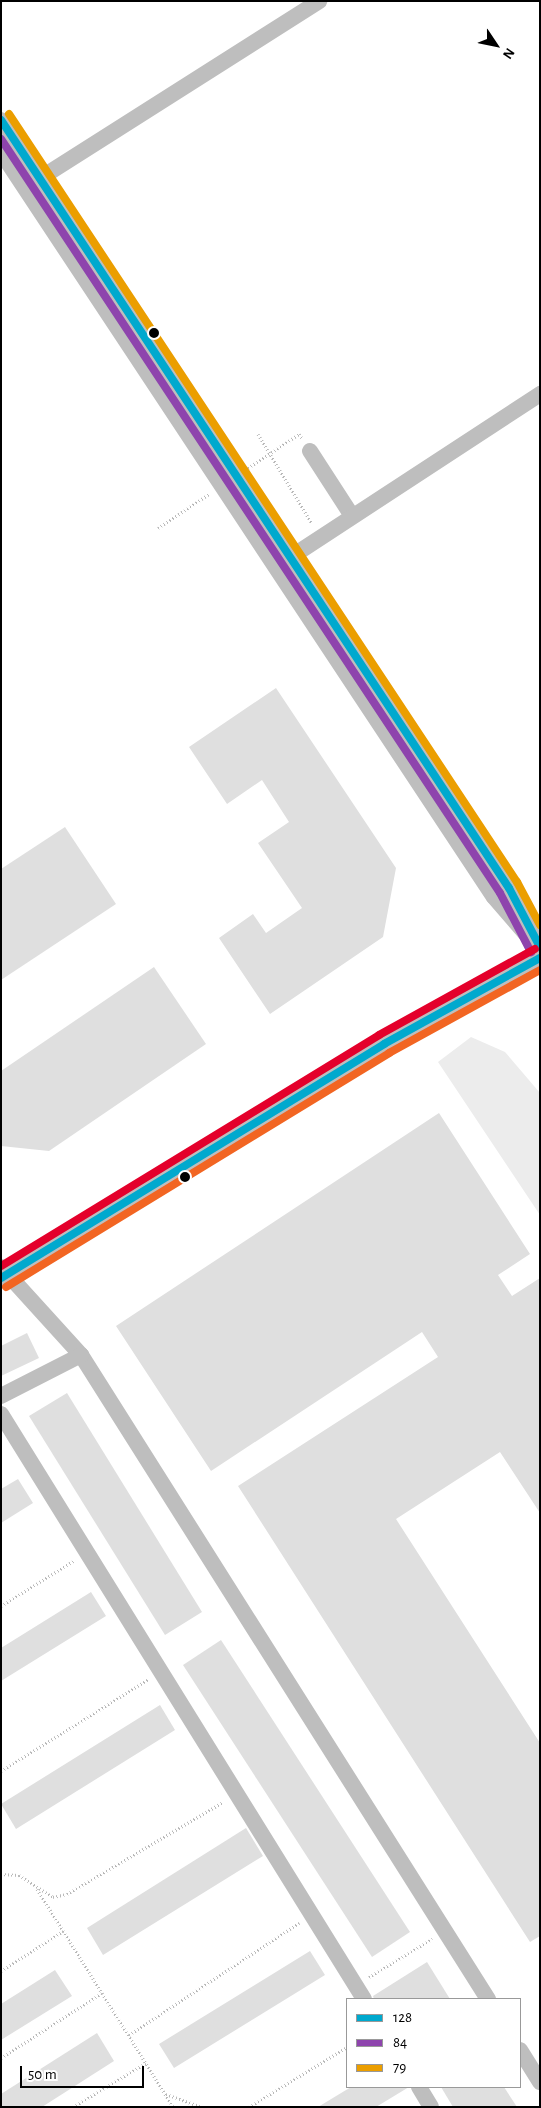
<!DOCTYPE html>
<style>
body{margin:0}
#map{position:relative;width:541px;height:2108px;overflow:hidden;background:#fff;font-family:"Alegreya Sans",sans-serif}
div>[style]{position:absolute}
.green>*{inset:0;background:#ececec}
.building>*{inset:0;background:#dfdfdf}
.path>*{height:3px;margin-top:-1.5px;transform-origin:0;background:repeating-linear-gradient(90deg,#b9b9b9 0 1px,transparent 0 3.5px)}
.minor>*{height:16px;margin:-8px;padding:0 8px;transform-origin:8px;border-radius:8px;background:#bebebe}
.bus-1>*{height:8px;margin:-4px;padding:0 4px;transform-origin:4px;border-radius:4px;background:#00a9ce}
.bus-2>*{height:8px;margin:-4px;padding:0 4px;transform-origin:4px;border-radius:4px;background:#8e44ad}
.bus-3>*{height:8px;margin:-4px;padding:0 4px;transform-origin:4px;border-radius:4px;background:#eb9e00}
.bus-4>*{height:8px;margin:-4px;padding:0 4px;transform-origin:4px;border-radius:4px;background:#f26522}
.bus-5>*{height:8px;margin:-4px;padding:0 4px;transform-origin:4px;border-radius:4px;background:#e4002b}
.dots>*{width:14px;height:14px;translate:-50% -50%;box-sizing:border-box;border:2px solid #fff;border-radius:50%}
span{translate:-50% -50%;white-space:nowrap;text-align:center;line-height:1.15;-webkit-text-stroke:4.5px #fff;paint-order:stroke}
.frame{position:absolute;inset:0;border:2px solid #000;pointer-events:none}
.legend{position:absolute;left:346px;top:1998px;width:175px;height:90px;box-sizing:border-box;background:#fff;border:1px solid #999;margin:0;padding:6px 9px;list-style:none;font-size:15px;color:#000}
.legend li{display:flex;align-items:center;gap:10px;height:25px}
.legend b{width:25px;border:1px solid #999}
.north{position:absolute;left:471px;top:20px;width:50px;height:50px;-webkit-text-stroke:4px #fff;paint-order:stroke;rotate:124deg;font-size:14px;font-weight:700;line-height:20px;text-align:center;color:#000}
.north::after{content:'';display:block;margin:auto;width:18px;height:22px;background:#000;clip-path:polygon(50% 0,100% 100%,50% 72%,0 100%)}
.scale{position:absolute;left:20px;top:2066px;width:124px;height:22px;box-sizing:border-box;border:2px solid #000;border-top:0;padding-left:6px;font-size:15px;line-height:18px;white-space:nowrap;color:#000;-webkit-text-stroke:4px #fff;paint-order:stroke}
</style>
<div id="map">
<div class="green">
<div style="clip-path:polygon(471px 1037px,505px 1052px,540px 1093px,540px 1215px,438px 1062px)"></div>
</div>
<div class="building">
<div style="clip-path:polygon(276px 688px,396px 868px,383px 937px,270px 1014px,219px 938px,253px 914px,266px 933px,302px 908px,258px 843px,289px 822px,262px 780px,227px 804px,189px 747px)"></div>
<div style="clip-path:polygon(65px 827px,116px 904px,1px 980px,1px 869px)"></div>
<div style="clip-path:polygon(154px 967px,206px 1044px,49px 1151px,1px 1146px,1px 1071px)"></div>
<div style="clip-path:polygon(439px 1113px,530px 1254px,498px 1275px,512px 1296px,540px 1278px,540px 1513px,500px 1452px,396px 1519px,540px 1743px,540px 1936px,530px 1942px,238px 1486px,438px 1357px,422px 1332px,211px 1471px,116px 1326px)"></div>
<div style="clip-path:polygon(27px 1333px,39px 1358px,1px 1376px,1px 1346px)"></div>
<div style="clip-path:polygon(67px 1393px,202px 1612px,165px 1635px,29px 1416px)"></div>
<div style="clip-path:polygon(18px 1479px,33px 1503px,1px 1523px,1px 1489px)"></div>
<div style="clip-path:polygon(91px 1592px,106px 1616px,1px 1681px,1px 1648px)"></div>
<div style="clip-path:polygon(221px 1640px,410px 1932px,372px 1957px,183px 1665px)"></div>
<div style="clip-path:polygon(160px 1705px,175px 1730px,16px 1829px,1px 1804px)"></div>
<div style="clip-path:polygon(246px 1828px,263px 1856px,103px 1955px,87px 1928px)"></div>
<div style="clip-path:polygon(310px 1951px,325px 1975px,174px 2068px,159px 2044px)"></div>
<div style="clip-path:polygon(427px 1962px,450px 1999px,374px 1999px,373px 1996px)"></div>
<div style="clip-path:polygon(55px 1970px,72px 1996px,1px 2040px,1px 2004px)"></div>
<div style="clip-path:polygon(97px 2033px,114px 2061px,42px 2107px,1px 2107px,1px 2094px)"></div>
<div style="clip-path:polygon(351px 2087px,409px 2087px,376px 2107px,318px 2107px)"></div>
<div style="clip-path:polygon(441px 2087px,504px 2087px,517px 2107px,453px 2107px)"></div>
</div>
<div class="path">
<div style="left:258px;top:434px;width:103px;rotate:58.9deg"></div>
<div style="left:248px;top:468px;width:61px;rotate:-33.7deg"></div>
<div style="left:299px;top:434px;width:5px;rotate:53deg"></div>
<div style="left:158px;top:528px;width:61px;rotate:-33.7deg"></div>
<div style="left:1px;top:1606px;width:87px;rotate:-31.9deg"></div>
<div style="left:1px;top:1771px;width:174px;rotate:-31.9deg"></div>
<div style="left:1px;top:1874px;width:18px;rotate:3deg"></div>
<div style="left:19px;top:1875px;width:40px;rotate:32.9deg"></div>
<div style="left:53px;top:1897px;width:14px;rotate:-12deg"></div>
<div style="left:67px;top:1894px;width:181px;rotate:-30.5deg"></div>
<div style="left:37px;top:1889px;width:257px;rotate:58deg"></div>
<div style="left:1px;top:1971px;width:74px;rotate:-32.8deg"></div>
<div style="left:369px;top:1977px;width:74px;rotate:-31.1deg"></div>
<div style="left:129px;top:2035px;width:204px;rotate:-33.4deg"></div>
<div style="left:1px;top:2058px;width:120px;rotate:-32.8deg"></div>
<div style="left:166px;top:2094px;width:38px;rotate:20deg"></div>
<div style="left:73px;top:2107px;width:85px;rotate:-31.1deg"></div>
<div style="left:249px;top:2107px;width:115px;rotate:-31.5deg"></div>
</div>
<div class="minor">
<div style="left:1px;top:120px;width:921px;rotate:56.52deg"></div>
<div style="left:509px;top:888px;width:67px;rotate:62.3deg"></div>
<div style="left:1px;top:152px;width:893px;rotate:56.51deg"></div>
<div style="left:494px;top:897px;width:48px;rotate:49.3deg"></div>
<div style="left:39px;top:179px;width:332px;rotate:-32.4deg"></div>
<div style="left:310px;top:451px;width:77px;rotate:57.1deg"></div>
<div style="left:291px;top:557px;width:298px;rotate:-33.2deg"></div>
<div style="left:1px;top:1267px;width:119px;rotate:47.7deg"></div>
<div style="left:81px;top:1355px;width:762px;rotate:57.71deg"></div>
<div style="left:1px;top:1278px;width:449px;rotate:-31.4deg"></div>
<div style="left:384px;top:1044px;width:178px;rotate:-28.9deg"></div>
<div style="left:1px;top:1396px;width:90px;rotate:-27.1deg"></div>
<div style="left:1px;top:1414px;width:688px;rotate:58.18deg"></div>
<div style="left:520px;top:2050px;width:38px;rotate:58deg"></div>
<div style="left:419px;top:2087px;width:23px;rotate:59deg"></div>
</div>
<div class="bus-1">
<div style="left:1px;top:120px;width:921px;rotate:56.52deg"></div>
<div style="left:509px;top:888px;width:67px;rotate:62.3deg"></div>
<div style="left:1px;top:1278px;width:449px;rotate:-31.4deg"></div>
<div style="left:384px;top:1044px;width:178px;rotate:-28.9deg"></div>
</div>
<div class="bus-2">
<div style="left:1px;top:139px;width:904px;rotate:56.5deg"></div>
<div style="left:500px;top:893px;width:67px;rotate:62.3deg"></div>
</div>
<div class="bus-3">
<div style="left:9px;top:114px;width:921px;rotate:56.52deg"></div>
<div style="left:517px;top:882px;width:49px;rotate:61.9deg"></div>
</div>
<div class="bus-4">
<div style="left:6px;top:1287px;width:449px;rotate:-31.4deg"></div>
<div style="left:389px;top:1053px;width:172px;rotate:-28.8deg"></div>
</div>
<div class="bus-5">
<div style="left:1px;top:1266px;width:443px;rotate:-31.4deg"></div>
<div style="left:379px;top:1035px;width:178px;rotate:-28.9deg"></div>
</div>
<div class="dots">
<div style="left:154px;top:333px;background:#000"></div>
<div style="left:185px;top:1177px;background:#000"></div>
</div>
<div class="frame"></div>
<ul class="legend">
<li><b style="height:6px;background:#00a9ce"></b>128</li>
<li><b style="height:6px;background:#8e44ad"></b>84</li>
<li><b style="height:6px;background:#eb9e00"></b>79</li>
</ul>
<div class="north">N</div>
<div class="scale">50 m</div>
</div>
